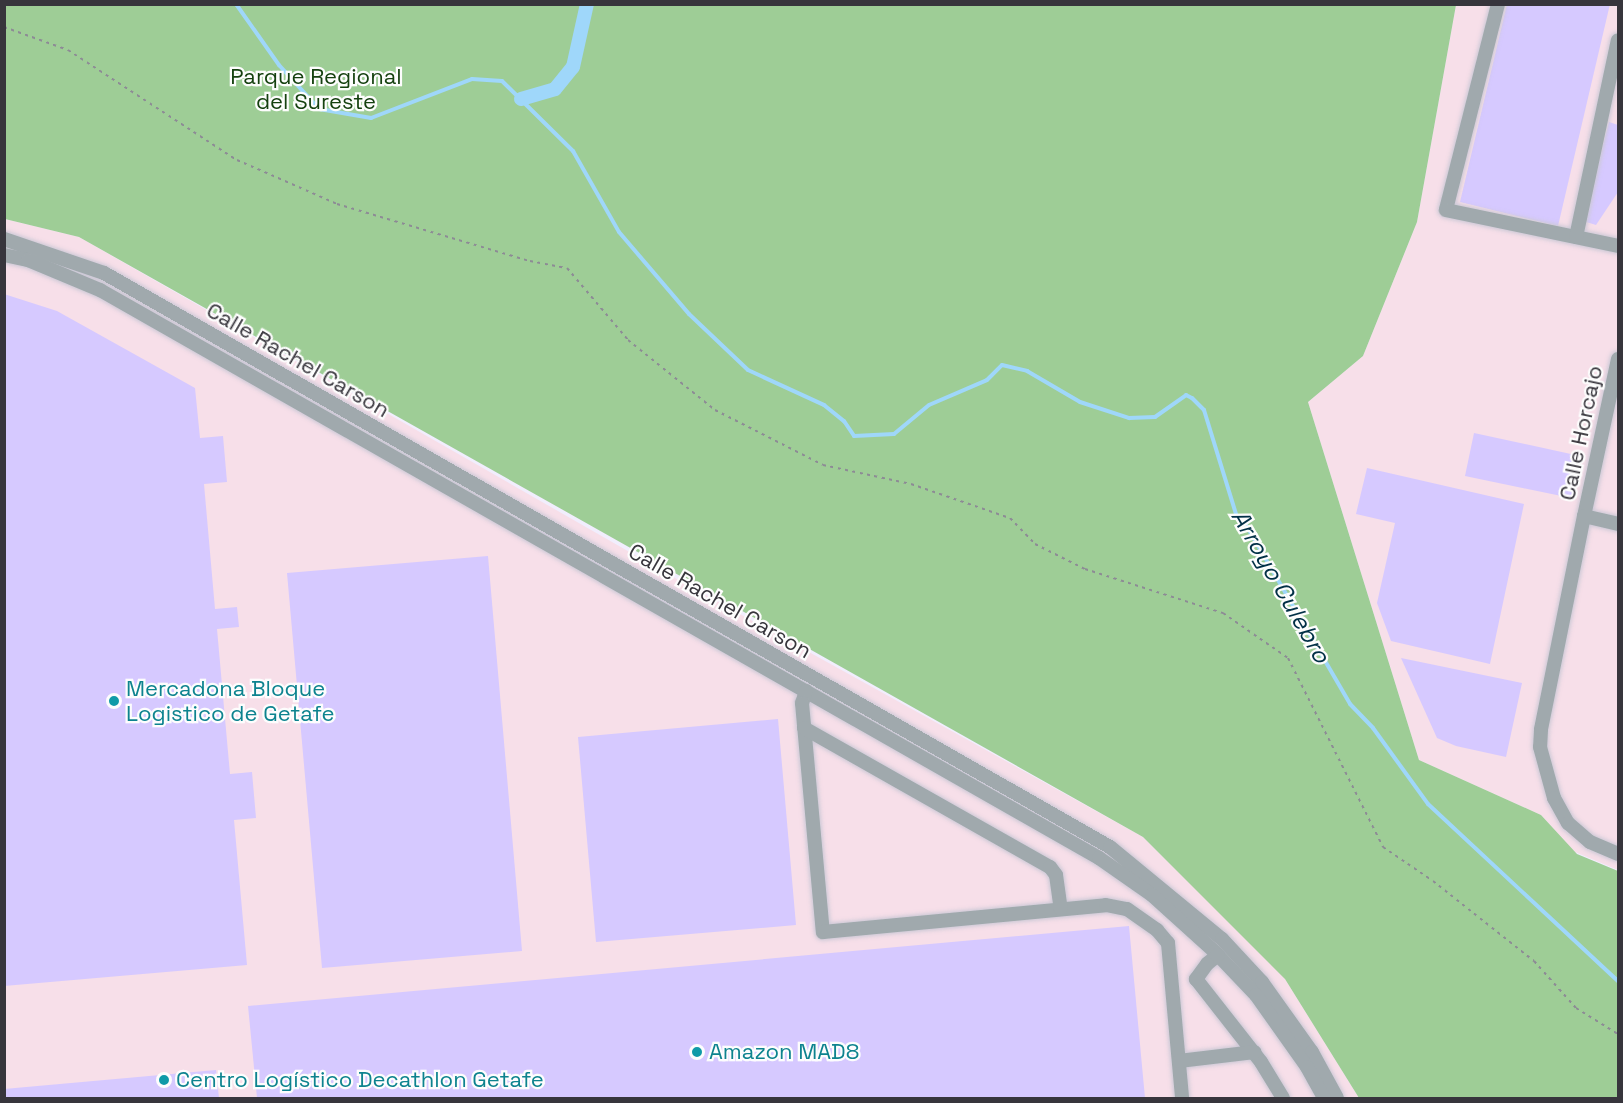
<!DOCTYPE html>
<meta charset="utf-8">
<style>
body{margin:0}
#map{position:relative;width:1623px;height:1103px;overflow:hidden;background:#f1eefd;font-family:"Space Grotesk",sans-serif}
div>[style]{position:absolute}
.industrial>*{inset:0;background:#f7dfe9}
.green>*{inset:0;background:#9ecd96}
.stream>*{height:4px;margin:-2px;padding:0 2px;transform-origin:2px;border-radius:2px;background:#9fd7fa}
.canal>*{height:14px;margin:-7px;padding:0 7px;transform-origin:7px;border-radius:7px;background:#9fd7fa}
.building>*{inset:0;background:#d6c9ff}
.path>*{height:2px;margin-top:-1px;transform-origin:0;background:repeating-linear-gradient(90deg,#8d8b95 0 3px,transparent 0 7.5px)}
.roads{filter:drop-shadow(0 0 2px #ccc9d6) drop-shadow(0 0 2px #ccc9d6)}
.minor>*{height:14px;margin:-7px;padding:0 7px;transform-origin:7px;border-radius:7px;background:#a0a9ad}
.dots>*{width:16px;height:16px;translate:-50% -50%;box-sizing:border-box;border:3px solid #fdfdfd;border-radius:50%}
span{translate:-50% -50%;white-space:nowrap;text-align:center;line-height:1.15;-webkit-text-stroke:4.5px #fdfdfd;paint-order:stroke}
.park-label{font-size:22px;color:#15410f}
.street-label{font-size:22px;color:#37353c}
.culture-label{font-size:22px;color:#0d838f}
.left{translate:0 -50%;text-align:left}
.water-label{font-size:24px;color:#013046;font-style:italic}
.frame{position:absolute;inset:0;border:6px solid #37353c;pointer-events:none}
</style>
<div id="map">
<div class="industrial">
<div style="clip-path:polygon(1456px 5px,1618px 5px,1618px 870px,1575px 852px,1541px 815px,1419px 760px,1308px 402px,1363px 356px,1417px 222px)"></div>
<div style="clip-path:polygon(5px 219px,79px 237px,668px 574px,1143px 837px,1282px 974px,1359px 1098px,5px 1098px)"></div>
</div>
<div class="green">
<div style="clip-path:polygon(5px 4px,1456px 5px,1417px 222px,1363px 356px,1308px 402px,1419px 760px,1541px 815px,1577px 854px,1618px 871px,1618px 1098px,1359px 1098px,1285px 979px,1143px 837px,79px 237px,5px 219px)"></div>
</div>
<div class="stream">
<div style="left:236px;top:4px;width:75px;rotate:54.8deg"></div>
<div style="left:279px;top:65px;width:59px;rotate:47.7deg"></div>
<div style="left:319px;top:109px;width:53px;rotate:9.8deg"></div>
<div style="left:371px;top:118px;width:108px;rotate:-21.1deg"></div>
<div style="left:472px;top:79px;width:30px;rotate:4deg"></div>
<div style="left:502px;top:81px;width:100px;rotate:44.6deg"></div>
<div style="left:573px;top:151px;width:93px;rotate:60.4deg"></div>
<div style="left:619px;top:232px;width:108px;rotate:49.5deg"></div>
<div style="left:689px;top:314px;width:81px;rotate:43.5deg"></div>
<div style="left:748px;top:370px;width:84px;rotate:24.7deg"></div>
<div style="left:824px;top:405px;width:26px;rotate:39deg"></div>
<div style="left:844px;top:421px;width:18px;rotate:56deg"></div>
<div style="left:854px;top:436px;width:40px;rotate:-2.9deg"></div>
<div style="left:894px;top:434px;width:45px;rotate:-39.6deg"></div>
<div style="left:929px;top:405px;width:63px;rotate:-23.3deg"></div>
<div style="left:987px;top:380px;width:21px;rotate:-45deg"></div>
<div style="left:1002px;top:365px;width:26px;rotate:13deg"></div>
<div style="left:1027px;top:371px;width:61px;rotate:30.3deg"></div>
<div style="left:1080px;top:402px;width:52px;rotate:18.1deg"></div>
<div style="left:1129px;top:418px;width:26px;rotate:-2deg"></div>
<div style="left:1155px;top:417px;width:38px;rotate:-35deg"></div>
<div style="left:1186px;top:395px;width:7px;rotate:27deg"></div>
<div style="left:1192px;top:398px;width:17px;rotate:45deg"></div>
<div style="left:1204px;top:410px;width:112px;rotate:72.9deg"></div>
<div style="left:1237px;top:517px;width:12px;rotate:42deg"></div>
<div style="left:1246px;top:525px;width:207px;rotate:59.8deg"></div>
<div style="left:1350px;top:704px;width:33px;rotate:46deg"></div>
<div style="left:1373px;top:728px;width:94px;rotate:54.1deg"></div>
<div style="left:1428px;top:804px;width:260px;rotate:43deg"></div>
</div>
<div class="canal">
<div style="left:521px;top:99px;width:35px;rotate:-16deg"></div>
<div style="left:555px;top:89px;width:28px;rotate:-51deg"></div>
<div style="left:573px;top:67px;width:65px;rotate:-77.5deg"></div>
</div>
<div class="building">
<div style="clip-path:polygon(1507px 4px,1610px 4px,1558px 226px,1460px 202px)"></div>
<div style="clip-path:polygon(1609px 122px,1618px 125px,1618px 192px,1596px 225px,1583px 221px)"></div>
<div style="clip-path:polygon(4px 294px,57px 311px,195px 388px,200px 438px,223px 436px,227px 482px,204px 484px,215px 609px,237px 607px,239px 627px,217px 629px,230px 774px,252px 772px,256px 818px,234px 820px,247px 965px,4px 986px)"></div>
<div style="clip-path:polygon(1474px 433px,1580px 456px,1571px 498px,1465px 476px)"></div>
<div style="clip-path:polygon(1367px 468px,1524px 504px,1490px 664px,1391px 641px,1377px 603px,1395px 523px,1356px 514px)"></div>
<div style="clip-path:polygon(488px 556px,522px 951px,322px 968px,287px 573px)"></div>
<div style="clip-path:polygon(1401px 658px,1522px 683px,1506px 757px,1456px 746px,1437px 738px)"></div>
<div style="clip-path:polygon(778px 719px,796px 925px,596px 942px,578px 737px)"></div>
<div style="clip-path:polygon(1129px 926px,1145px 1098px,257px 1098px,248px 1006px)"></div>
<div style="clip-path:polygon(216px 1070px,219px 1098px,4px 1098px,4px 1089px)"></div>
</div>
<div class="path">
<div style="left:4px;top:27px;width:68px;rotate:19.8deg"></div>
<div style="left:68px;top:50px;width:202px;rotate:33.1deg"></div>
<div style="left:237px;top:160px;width:109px;rotate:23.7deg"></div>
<div style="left:337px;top:204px;width:201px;rotate:16.5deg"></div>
<div style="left:530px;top:261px;width:38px;rotate:11deg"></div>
<div style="left:567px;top:268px;width:94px;rotate:49.7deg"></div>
<div style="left:628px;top:340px;width:112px;rotate:38.8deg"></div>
<div style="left:715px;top:410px;width:121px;rotate:27deg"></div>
<div style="left:823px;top:465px;width:90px;rotate:12.2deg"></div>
<div style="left:911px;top:484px;width:105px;rotate:19deg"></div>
<div style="left:1010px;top:518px;width:36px;rotate:46deg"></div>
<div style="left:1035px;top:544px;width:56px;rotate:26.6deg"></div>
<div style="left:1085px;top:569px;width:145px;rotate:17.7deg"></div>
<div style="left:1223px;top:613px;width:79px;rotate:34.7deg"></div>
<div style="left:1288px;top:658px;width:212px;rotate:63.3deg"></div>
<div style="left:1383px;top:847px;width:60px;rotate:34.2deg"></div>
<div style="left:1433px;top:881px;width:129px;rotate:38.4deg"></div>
<div style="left:1534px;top:961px;width:63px;rotate:48.2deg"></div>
<div style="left:1576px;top:1008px;width:49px;rotate:31.8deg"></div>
</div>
<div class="roads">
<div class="minor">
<div style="left:1498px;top:4px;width:212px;rotate:104.2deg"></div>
<div style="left:1446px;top:210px;width:176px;rotate:11.8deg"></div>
<div style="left:1576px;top:237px;width:201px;rotate:-78deg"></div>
<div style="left:4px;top:239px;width:106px;rotate:18.8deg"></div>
<div style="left:104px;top:273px;width:1158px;rotate:29.71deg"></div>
<div style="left:1110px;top:847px;width:145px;rotate:39.4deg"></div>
<div style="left:1222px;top:939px;width:59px;rotate:47.1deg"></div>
<div style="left:1262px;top:982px;width:86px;rotate:54.5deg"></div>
<div style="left:1312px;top:1052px;width:52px;rotate:61.5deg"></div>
<div style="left:4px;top:255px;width:25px;rotate:12deg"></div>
<div style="left:28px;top:260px;width:78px;rotate:22.6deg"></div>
<div style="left:100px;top:290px;width:1149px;rotate:29.62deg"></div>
<div style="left:1099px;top:858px;width:65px;rotate:34.9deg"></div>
<div style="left:1152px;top:895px;width:85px;rotate:42.1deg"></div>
<div style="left:1215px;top:952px;width:59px;rotate:46.4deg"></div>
<div style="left:1256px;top:995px;width:88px;rotate:54.7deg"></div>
<div style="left:1307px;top:1067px;width:35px;rotate:61deg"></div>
<div style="left:1618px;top:359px;width:161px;rotate:102.2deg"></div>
<div style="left:1584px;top:516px;width:218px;rotate:101.4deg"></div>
<div style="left:1541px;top:730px;width:17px;rotate:93deg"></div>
<div style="left:1540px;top:747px;width:53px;rotate:74.6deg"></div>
<div style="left:1554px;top:798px;width:29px;rotate:61deg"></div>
<div style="left:1568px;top:823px;width:29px;rotate:41deg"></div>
<div style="left:1590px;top:842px;width:30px;rotate:23deg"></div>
<div style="left:1584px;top:516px;width:35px;rotate:13deg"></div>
<div style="left:806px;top:691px;width:13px;rotate:108deg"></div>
<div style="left:802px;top:703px;width:230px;rotate:84.8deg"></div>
<div style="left:823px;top:932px;width:284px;rotate:-5.4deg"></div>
<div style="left:1106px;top:905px;width:21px;rotate:11deg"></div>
<div style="left:1127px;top:909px;width:37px;rotate:35deg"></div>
<div style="left:1157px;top:930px;width:17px;rotate:50deg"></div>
<div style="left:1168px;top:943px;width:156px;rotate:84.8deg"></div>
<div style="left:804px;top:728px;width:283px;rotate:29.5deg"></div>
<div style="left:1050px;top:867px;width:10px;rotate:53deg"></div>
<div style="left:1056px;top:875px;width:34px;rotate:82deg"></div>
<div style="left:1218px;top:955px;width:14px;rotate:141deg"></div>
<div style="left:1207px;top:964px;width:19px;rotate:126deg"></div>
<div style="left:1196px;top:979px;width:105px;rotate:51.9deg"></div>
<div style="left:1261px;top:1062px;width:42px;rotate:58.6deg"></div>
<div style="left:1179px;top:1061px;width:76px;rotate:-6.8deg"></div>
</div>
</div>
<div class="dots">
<div style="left:114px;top:701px;background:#0f9aa8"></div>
<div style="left:697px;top:1052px;background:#0f9aa8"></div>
<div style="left:164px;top:1080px;background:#0f9aa8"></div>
</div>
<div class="park-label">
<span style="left:316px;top:89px">Parque Regional<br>del Sureste</span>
</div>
<div class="street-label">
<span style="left:298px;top:360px;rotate:30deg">Calle Rachel Carson</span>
<span style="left:1581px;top:433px;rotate:-78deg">Calle Horcajo</span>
<span style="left:720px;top:601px;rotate:30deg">Calle Rachel Carson</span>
</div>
<div class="culture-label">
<span class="left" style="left:126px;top:701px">Mercadona Bloque<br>Logistico de Getafe</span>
<span class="left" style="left:709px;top:1052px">Amazon MAD8</span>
<span class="left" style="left:176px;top:1080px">Centro Logístico Decathlon Getafe</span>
</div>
<div class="water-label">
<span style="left:1281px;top:586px;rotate:60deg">Arroyo Culebro</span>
</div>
<div class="frame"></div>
</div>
